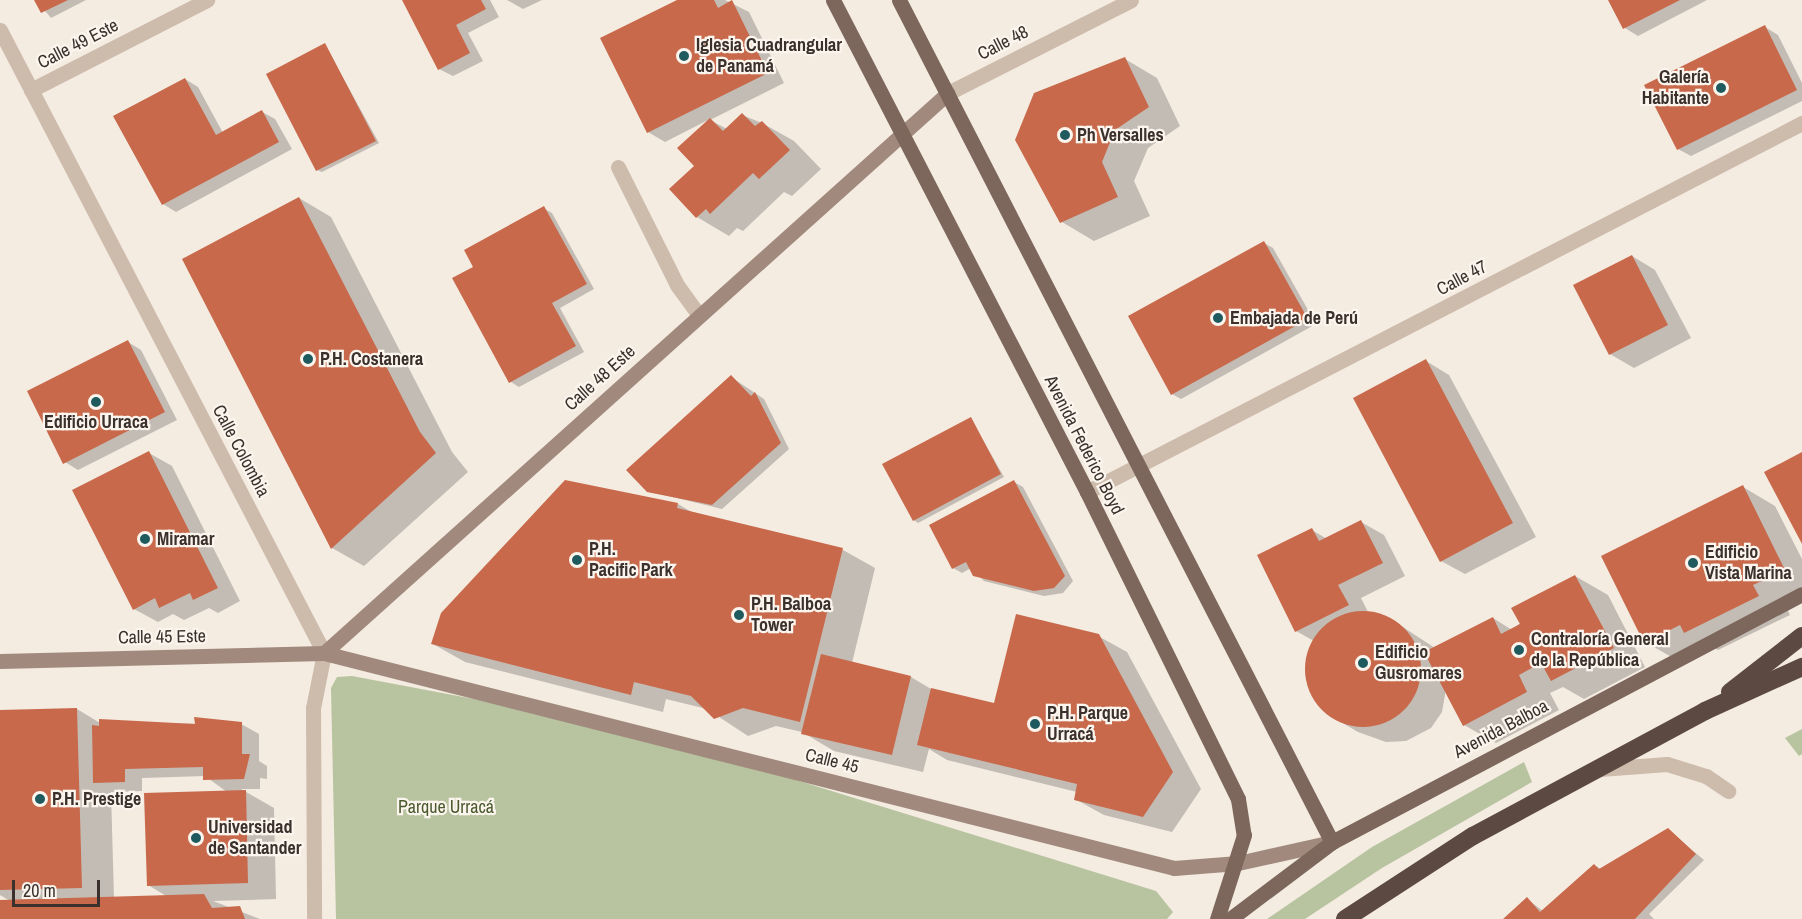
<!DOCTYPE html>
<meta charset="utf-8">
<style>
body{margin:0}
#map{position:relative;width:1802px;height:919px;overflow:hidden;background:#f4ebe1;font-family:"Archivo Narrow",sans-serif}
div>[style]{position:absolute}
.green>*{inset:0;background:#b8c4a0}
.shadow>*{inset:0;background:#0003}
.building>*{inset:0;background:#c8694b}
.round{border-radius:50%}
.lane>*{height:15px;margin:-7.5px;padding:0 7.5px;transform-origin:7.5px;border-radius:7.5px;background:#cdbbac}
.street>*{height:15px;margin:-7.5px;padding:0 7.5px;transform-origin:7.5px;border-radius:7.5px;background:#cdbbac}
.secondary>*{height:15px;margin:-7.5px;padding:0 7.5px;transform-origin:7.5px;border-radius:7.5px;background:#a18a7d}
.primary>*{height:15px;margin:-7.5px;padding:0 7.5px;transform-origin:7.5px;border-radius:7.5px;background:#7d675c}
.highway>*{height:18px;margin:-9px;padding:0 9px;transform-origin:9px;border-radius:9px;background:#5c4a42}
.dots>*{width:16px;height:16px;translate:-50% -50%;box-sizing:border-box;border:3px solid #fbf5ee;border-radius:50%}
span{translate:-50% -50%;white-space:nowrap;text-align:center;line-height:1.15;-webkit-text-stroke:4.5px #fbf5ee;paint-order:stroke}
.street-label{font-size:18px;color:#3b302b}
.poi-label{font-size:18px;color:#3b302b;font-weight:700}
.left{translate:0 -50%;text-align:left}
.right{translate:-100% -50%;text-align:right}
.park-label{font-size:18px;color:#4a5a2e}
.scale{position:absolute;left:12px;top:880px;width:88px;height:27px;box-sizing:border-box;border:3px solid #3b302b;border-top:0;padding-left:8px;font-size:18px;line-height:21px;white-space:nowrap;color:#3b302b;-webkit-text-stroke:4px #fbf5ee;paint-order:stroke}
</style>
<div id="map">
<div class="green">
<div style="clip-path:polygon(352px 676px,624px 727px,1156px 891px,1173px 912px,1167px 919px,336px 919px,331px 688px,337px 677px)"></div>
<div style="clip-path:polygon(1802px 729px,1802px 754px,1799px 756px,1785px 738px)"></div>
<div style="clip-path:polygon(1524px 762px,1532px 782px,1382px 868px,1305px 919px,1267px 919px,1372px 847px)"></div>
</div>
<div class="shadow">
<div style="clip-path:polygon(36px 0,86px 0,51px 18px)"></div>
<div style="clip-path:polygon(404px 0,490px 0,499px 17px,468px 33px,483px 61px,453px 76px,439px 69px)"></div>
<div style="clip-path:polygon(507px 0,542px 0,523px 9px)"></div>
<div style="clip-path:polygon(680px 0,725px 0,749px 12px,784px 83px,710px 120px,727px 129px,742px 115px,762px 123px,794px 141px,821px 169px,792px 196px,784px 192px,743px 231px,737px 228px,729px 236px,697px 217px,696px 166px,708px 120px,665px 142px,648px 132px)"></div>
<div style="clip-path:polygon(1610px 0,1707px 0,1638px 36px,1625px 28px)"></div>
<div style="clip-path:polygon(1765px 27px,1778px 35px,1802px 83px,1802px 101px,1691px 156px,1678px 149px)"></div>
<div style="clip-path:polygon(325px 45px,379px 143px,322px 172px,317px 170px)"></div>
<div style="clip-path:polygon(1125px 59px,1157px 78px,1180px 126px,1148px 148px,1134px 181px,1150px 216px,1094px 241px,1062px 222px)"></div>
<div style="clip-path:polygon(185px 79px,198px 87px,223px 133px,262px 112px,275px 119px,292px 149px,176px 212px,163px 204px)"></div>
<div style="clip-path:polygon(299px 198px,331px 217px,452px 452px,468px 472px,364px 566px,332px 548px)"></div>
<div style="clip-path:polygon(543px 208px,552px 213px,594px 289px,560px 308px,584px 352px,519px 387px,511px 382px,475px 267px)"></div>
<div style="clip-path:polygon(1264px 243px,1273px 248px,1316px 324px,1181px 399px,1172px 394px)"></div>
<div style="clip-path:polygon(1632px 256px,1655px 270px,1691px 338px,1634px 368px,1610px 354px)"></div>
<div style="clip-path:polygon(128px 342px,141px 350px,177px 420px,78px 470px,65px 462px)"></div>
<div style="clip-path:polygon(1426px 361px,1449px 375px,1536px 537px,1465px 574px,1441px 561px)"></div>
<div style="clip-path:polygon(731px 377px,764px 399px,789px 449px,722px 509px,648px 491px)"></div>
<div style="clip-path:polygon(971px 419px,1004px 477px,918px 523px,914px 520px)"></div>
<div style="clip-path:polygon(149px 453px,172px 466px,240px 601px,218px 613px,209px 608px,184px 620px,173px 614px,158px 622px,134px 609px)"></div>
<div style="clip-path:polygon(1014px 482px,1023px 487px,1073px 581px,1063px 593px,1044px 596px,984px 581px,971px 568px,962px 573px,953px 568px)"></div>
<div style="clip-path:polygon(1743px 487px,1775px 506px,1802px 559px,1802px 595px,1785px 604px,1790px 615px,1718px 650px,1709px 645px,1677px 660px,1645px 642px)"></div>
<div style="clip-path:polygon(678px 504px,695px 514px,843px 550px,875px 568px,852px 663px,911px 677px,931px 689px,995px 705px,1098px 636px,1127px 652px,1201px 789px,1172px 832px,1104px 815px,1075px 799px,1077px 792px,947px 760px,929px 749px,923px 772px,834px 751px,802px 732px,776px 726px,748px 736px,707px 709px,666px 699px,663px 712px,465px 662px,433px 644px)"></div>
<div style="clip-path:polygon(1361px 522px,1384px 535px,1405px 576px,1361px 598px,1369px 614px,1386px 616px,1435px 648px,1493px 618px,1512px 630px,1575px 576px,1608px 595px,1645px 667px,1584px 699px,1563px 687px,1550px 693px,1559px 710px,1496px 743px,1464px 725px,1446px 689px,1442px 712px,1431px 728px,1406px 741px,1386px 742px,1358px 732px,1329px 715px,1310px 691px,1305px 671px,1314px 641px,1296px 631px,1312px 530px,1327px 539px)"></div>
<div style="clip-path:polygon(evenodd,77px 709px,100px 723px,241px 724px,259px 734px,259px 761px,267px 766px,267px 779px,260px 778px,260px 789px,241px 789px,274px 808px,276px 899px,213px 901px,260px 919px,0 919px,0 902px,12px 902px,0 895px,0 711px,77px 709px,205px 776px,227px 792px,148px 885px,168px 897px,114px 898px,111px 792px,142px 791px,142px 778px,205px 776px)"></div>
<div style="clip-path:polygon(1668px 830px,1704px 860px,1649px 914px,1654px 919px,1505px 919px,1527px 899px,1543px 911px,1594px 865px,1601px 869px)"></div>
</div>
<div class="building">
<div style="clip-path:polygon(34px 0,68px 0,41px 13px)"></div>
<div style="clip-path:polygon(402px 0,481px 0,486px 9px,456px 25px,470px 53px,438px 70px)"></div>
<div style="clip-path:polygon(677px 0,714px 0,718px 8px,732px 0,768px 73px,647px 133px,600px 38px)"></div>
<div style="clip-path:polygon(1608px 0,1680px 0,1623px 29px)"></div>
<div style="clip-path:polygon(1765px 25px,1797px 90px,1677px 150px,1644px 85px)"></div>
<div style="clip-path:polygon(325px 43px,376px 141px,316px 171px,266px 74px)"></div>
<div style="clip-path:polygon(1125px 57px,1149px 107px,1115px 130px,1102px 162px,1118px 197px,1060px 223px,1015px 140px,1034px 93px)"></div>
<div style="clip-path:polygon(185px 78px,216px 135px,262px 110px,279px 142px,162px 205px,113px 116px)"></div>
<div style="clip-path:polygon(742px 113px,755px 126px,762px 121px,790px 150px,759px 179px,753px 173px,710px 214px,706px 209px,696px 218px,669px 189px,694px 166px,677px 148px,710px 118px,723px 131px)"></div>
<div style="clip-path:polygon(299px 197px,420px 432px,436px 453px,331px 549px,182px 259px)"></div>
<div style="clip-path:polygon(544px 206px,587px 284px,552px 303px,576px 346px,509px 383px,452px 278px,473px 267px,464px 250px)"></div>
<div style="clip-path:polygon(1264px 241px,1308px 319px,1171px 395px,1128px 316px)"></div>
<div style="clip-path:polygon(1632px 255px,1668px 325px,1609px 355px,1573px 285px)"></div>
<div style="clip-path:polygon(128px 340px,165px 412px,63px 464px,27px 391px)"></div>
<div style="clip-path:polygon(1426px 359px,1513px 523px,1440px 562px,1353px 398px)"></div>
<div style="clip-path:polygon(731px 375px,751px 396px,755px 392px,781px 443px,712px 505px,647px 492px,626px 470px)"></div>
<div style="clip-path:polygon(971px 417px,1001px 474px,913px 521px,882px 464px)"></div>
<div style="clip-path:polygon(149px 451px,218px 588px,193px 600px,190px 593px,159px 608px,155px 598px,133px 610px,72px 490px)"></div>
<div style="clip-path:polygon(1802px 452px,1802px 544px,1764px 472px)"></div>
<div style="clip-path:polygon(565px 480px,678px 503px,677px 508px,843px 548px,800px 722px,743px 708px,714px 719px,691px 696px,634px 682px,631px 695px,431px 644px,441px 613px)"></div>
<div style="clip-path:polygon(1014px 480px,1065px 576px,1054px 588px,1034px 591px,973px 576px,966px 562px,952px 569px,929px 525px)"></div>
<div style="clip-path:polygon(1743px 485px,1785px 570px,1753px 585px,1759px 596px,1684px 633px,1680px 625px,1644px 643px,1601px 556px)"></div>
<div style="clip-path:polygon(1361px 520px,1383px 563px,1338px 585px,1349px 605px,1295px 632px,1257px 555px,1312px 528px,1319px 541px)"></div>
<div style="clip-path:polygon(1575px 575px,1614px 648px,1551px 681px,1541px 663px,1519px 675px,1527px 692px,1463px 726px,1424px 652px,1493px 617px,1501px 634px,1520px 624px,1511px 608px)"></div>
<div class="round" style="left:1305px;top:611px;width:116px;height:116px"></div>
<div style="clip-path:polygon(1016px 614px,1099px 634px,1173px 772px,1143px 817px,1074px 800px,1077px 784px,917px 745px,931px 688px,994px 703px)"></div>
<div style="clip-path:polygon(821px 654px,911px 676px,892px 755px,801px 734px)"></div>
<div style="clip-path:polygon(77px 708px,82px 888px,0 890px,0 710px)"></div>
<div style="clip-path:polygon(194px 717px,242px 722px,242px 754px,250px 754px,244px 779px,203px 780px,203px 767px,125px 769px,125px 782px,93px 783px,92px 725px,99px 726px,99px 719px,195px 724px)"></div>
<div style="clip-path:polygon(246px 790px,248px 883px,147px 886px,144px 793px)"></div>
<div style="clip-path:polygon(1668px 828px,1696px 854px,1635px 919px,1503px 919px,1527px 897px,1540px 912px,1594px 864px,1599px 869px)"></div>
<div style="clip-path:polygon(204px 894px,212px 908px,240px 906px,245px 919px,0 919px,0 900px)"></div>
</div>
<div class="lane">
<div style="left:618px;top:167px;width:132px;rotate:63.4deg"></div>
<div style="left:677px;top:285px;width:37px;rotate:54deg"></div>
<div style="left:1600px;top:769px;width:67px;rotate:-4.3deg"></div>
<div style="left:1667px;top:764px;width:41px;rotate:17.1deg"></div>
<div style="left:1706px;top:776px;width:27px;rotate:34deg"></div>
</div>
<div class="street">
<div style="left:0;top:30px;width:702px;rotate:62.52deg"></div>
<div style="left:324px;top:653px;width:56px;rotate:101.3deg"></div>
<div style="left:313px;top:708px;width:211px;rotate:89.7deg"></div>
<div style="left:31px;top:90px;width:198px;rotate:-27.1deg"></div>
<div style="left:948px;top:93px;width:205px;rotate:-26.9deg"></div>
<div style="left:1087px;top:492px;width:805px;rotate:-27.3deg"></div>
</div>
<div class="secondary">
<div style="left:324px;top:653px;width:838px;rotate:-41.91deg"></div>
<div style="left:0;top:661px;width:324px;rotate:-1.4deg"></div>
<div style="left:324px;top:653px;width:877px;rotate:14.19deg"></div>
<div style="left:1174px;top:868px;width:64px;rotate:-4.5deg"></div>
<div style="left:1238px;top:863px;width:96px;rotate:-12.6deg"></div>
</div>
<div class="primary">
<div style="left:833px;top:0;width:554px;rotate:62.69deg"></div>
<div style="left:1087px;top:492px;width:342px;rotate:63.8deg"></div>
<div style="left:1238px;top:799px;width:36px;rotate:81deg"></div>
<div style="left:1244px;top:835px;width:88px;rotate:107.8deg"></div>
<div style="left:899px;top:0;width:947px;rotate:62.79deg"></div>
<div style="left:1230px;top:919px;width:128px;rotate:-37deg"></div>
<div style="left:1332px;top:842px;width:531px;rotate:-27.82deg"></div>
</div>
<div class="highway">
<div style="left:1730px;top:692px;width:91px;rotate:-37.9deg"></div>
<div style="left:1345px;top:919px;width:153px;rotate:-33deg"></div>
<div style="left:1473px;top:836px;width:264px;rotate:-28.3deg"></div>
<div style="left:1705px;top:711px;width:107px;rotate:-24.4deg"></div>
</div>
<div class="dots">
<div style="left:684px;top:56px;background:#1f5a5e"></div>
<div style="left:1721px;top:88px;background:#1f5a5e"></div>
<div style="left:1065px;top:135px;background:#1f5a5e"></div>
<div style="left:1218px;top:318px;background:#1f5a5e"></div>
<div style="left:308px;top:359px;background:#1f5a5e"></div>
<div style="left:96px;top:402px;background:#1f5a5e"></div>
<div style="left:145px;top:539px;background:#1f5a5e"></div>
<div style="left:577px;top:560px;background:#1f5a5e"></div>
<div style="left:1693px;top:563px;background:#1f5a5e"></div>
<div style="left:739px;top:615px;background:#1f5a5e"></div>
<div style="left:1519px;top:650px;background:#1f5a5e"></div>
<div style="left:1363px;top:663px;background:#1f5a5e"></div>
<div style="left:1035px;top:724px;background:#1f5a5e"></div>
<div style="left:40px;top:799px;background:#1f5a5e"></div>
<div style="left:196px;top:838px;background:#1f5a5e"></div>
</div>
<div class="street-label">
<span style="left:1003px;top:43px;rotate:-27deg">Calle 48</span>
<span style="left:78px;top:44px;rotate:-27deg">Calle 49 Este</span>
<span style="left:1462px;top:278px;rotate:-28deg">Calle 47</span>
<span style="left:600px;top:378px;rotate:-42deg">Calle 48 Este</span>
<span style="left:1084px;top:445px;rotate:63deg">Avenida Federico Boyd</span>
<span style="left:241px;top:451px;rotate:62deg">Calle Colombia</span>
<span style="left:162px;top:637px;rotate:-1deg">Calle 45 Este</span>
<span style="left:1501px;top:729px;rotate:-28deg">Avenida Balboa</span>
<span style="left:832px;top:761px;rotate:14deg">Calle 45</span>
</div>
<div class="poi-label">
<span class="left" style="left:696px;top:56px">Iglesia Cuadrangular<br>de Panamá</span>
<span class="right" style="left:1709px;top:88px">Galería<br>Habitante</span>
<span class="left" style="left:1077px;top:135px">Ph Versalles</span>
<span class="left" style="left:1230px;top:318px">Embajada de Perú</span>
<span class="left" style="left:320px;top:359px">P.H. Costanera</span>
<span style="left:96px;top:422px">Edificio Urraca</span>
<span class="left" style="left:157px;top:539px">Miramar</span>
<span class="left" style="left:589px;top:560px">P.H.<br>Pacific Park</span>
<span class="left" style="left:1705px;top:563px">Edificio<br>Vista Marina</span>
<span class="left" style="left:751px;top:615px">P.H. Balboa<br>Tower</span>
<span class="left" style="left:1531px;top:650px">Contraloría General<br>de la República</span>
<span class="left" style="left:1375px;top:663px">Edificio<br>Gusromares</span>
<span class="left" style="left:1047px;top:724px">P.H. Parque<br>Urracá</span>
<span class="left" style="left:52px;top:799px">P.H. Prestige</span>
<span class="left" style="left:208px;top:838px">Universidad<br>de Santander</span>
</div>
<div class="park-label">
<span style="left:446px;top:807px">Parque Urracá</span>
</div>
<div class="scale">20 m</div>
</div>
